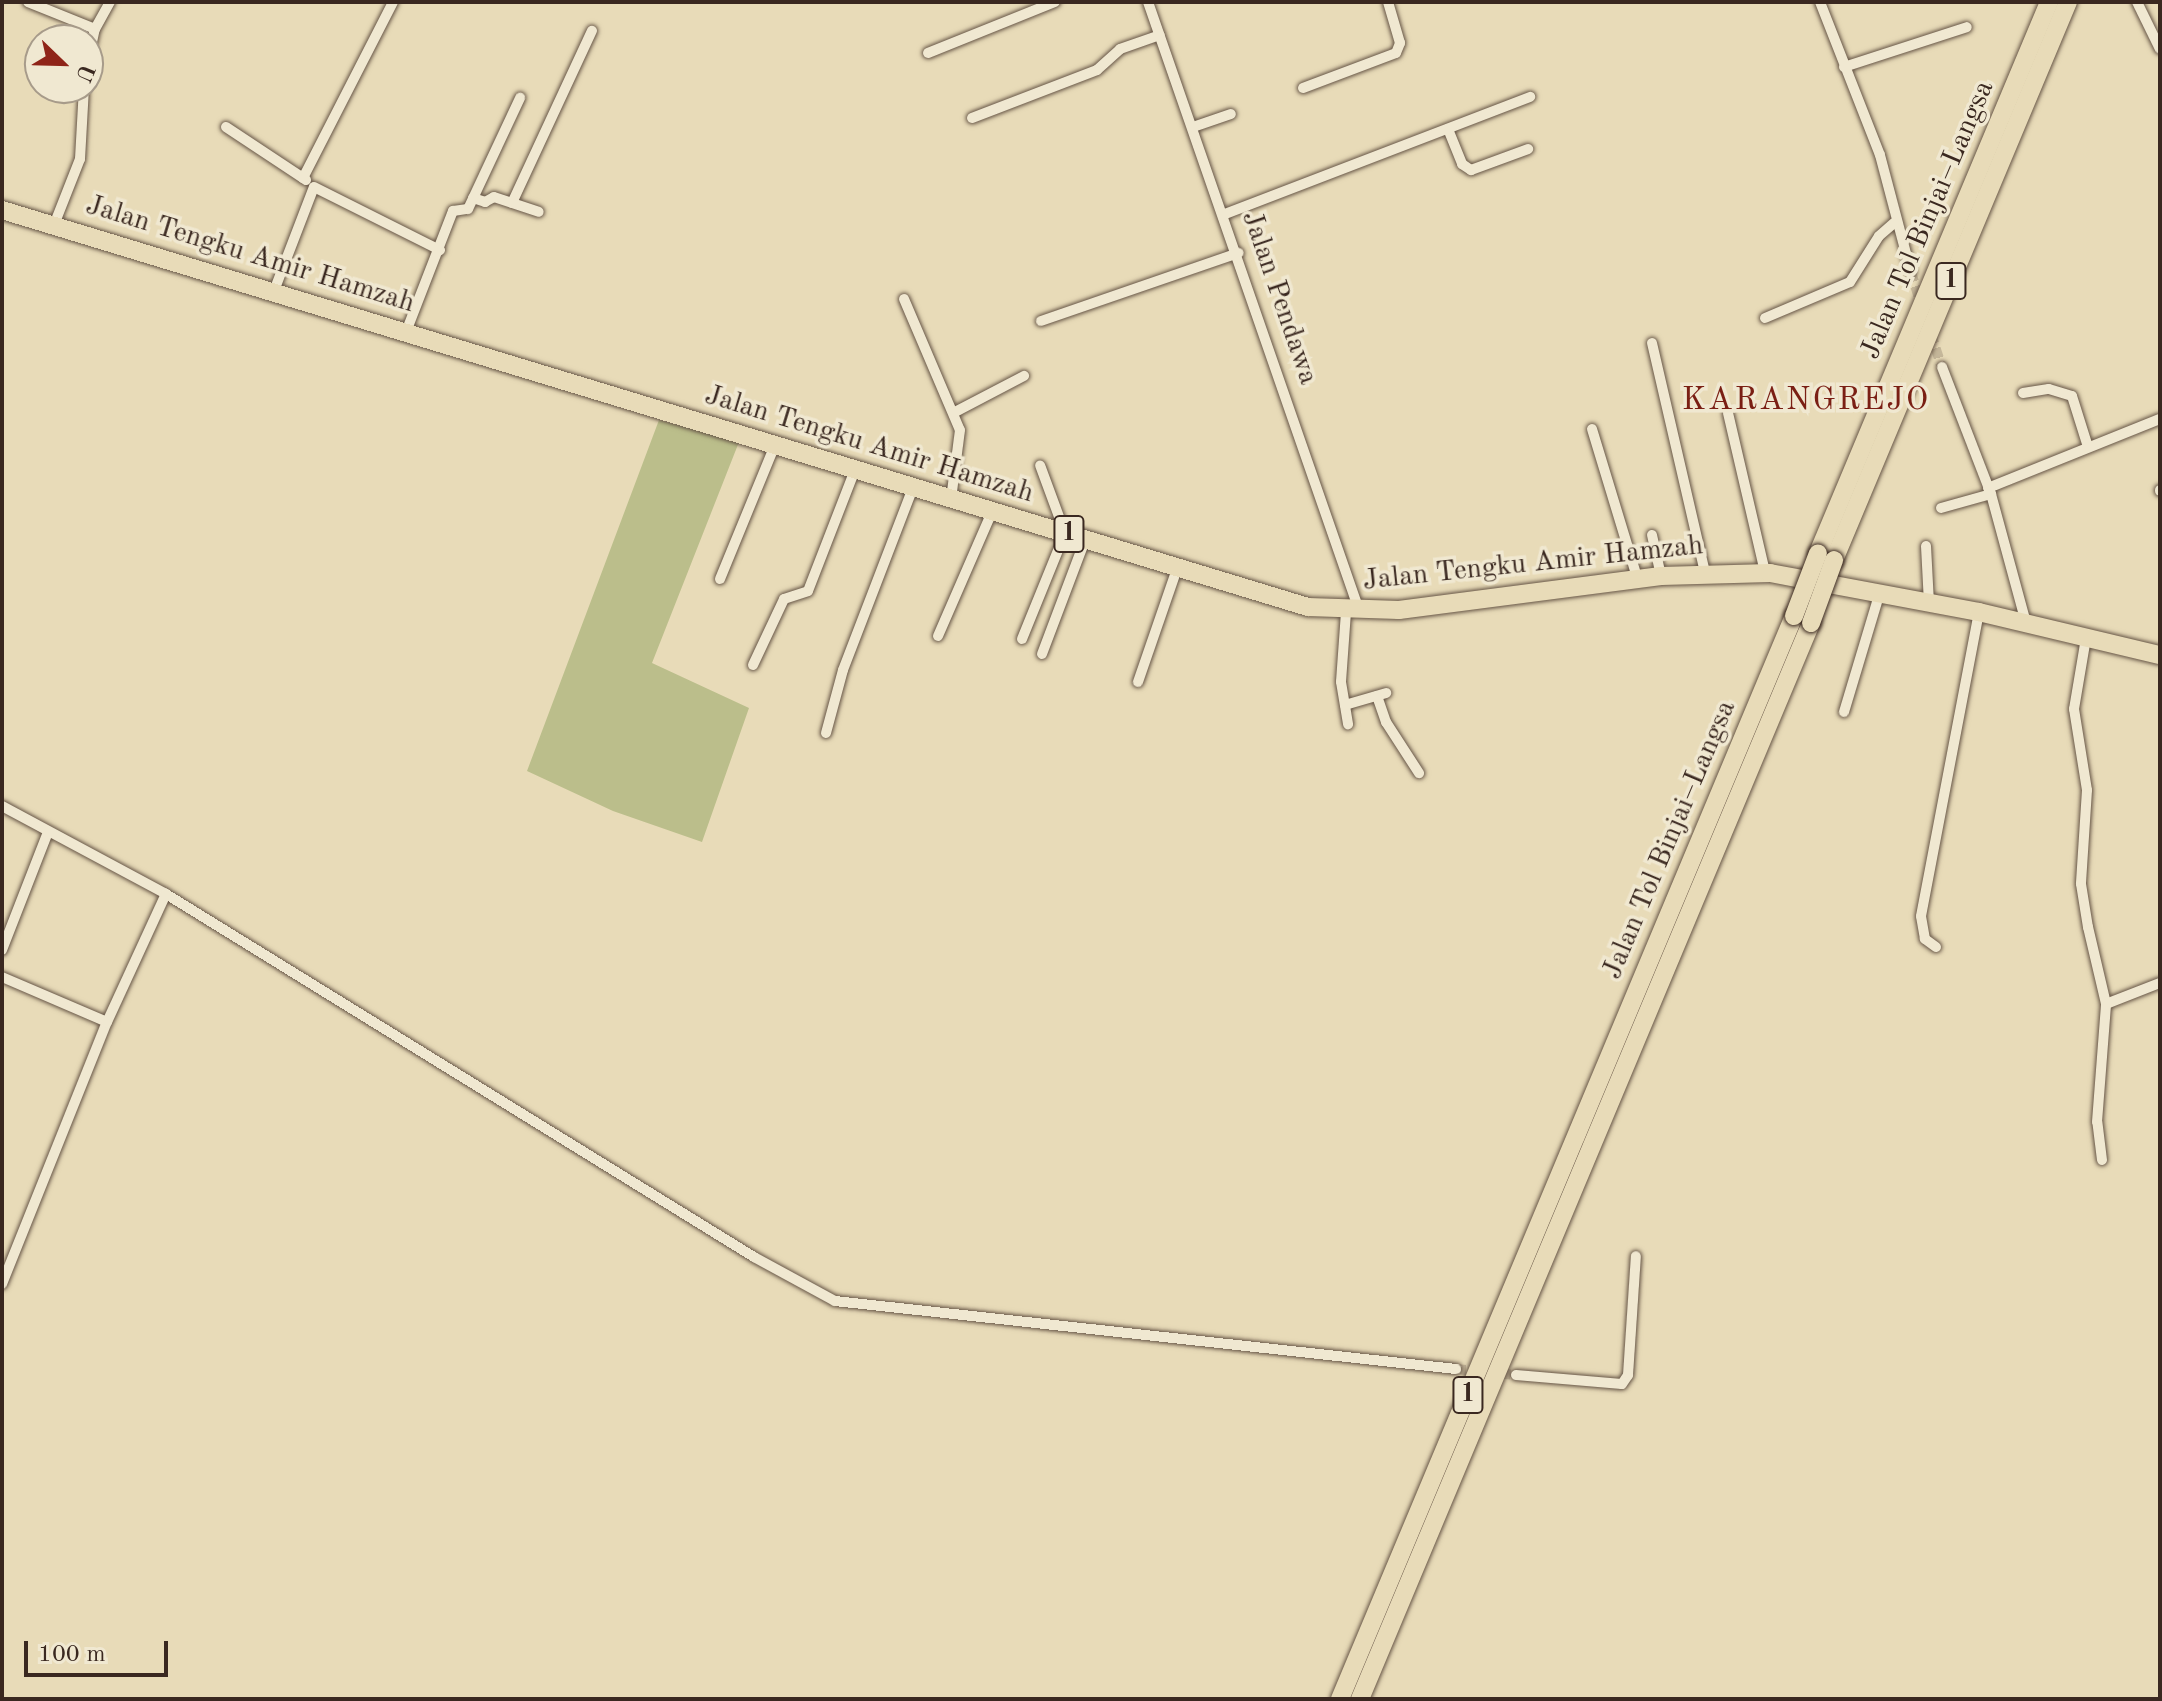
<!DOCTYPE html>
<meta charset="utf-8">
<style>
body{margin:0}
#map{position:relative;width:2162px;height:1701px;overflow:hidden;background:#e8dbb8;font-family:"Old Standard TT",serif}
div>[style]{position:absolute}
.green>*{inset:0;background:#bbbe8b}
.street-tunnel>*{height:10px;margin-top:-5px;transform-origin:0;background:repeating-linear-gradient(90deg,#c5b79a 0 10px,transparent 0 15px)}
.roads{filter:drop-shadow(0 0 2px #665546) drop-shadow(0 0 2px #665546)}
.street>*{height:10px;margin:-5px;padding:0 5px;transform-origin:5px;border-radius:5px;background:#f0e8d1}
.highway>*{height:18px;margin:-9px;padding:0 9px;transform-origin:9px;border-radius:9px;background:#e8dbb8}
.bridges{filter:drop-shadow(0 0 2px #3a2820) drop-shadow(0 0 2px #3a2820)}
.highway-bridge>*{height:18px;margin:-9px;padding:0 9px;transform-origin:9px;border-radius:9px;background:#e8dbb8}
span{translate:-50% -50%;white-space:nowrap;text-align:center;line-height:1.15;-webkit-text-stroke:7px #f0e8d1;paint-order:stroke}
.shield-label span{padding:2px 6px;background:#f0e8d1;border:2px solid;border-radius:6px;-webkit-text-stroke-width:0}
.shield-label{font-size:26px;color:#3a2820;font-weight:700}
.street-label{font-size:28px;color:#3a2820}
.quarter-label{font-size:32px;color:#7a1f14;letter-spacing:2px}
.frame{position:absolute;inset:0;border:4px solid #3a2820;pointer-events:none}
.north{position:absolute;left:24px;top:24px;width:80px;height:80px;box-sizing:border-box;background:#f0e8d1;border:2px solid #a79b8a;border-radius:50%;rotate:113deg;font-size:22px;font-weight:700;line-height:32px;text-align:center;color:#3a2820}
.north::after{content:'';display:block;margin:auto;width:28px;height:36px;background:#8f2418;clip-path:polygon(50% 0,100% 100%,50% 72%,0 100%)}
.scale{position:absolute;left:24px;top:1641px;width:144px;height:36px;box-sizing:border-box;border:4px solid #3a2820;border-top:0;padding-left:10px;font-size:24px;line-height:28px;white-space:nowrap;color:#3a2820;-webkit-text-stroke:6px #f0e8d1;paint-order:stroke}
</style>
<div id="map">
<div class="green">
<div style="clip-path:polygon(659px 420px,739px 442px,652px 663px,749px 708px,702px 842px,613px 811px,527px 771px)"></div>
</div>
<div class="street-tunnel">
<div style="left:1911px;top:272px;width:34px;rotate:73deg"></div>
<div style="left:1931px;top:334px;width:35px;rotate:72deg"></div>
<div style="left:1456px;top:1369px;width:60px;rotate:5.7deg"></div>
</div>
<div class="roads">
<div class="street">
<div style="left:28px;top:2px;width:72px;rotate:21.9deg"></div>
<div style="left:1148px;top:2px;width:644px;rotate:70.86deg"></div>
<div style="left:1820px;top:2px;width:164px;rotate:68.6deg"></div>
<div style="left:1880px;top:155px;width:121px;rotate:75.2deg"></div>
<div style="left:2137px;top:2px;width:52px;rotate:63.9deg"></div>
<div style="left:928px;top:53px;width:137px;rotate:-21.9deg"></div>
<div style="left:88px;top:61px;width:33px;rotate:-78deg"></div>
<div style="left:95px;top:29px;width:31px;rotate:-61deg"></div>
<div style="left:1844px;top:67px;width:129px;rotate:-18deg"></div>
<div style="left:1303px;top:88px;width:99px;rotate:-20.6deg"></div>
<div style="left:1396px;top:53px;width:11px;rotate:-68deg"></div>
<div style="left:1400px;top:43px;width:43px;rotate:-106.3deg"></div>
<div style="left:972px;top:118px;width:134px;rotate:-21deg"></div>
<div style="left:1097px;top:70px;width:31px;rotate:-42deg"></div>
<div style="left:1120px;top:49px;width:42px;rotate:-19.3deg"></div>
<div style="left:226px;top:127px;width:96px;rotate:33.5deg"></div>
<div style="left:1193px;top:127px;width:40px;rotate:-18.9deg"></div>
<div style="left:1448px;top:129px;width:38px;rotate:68deg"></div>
<div style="left:1462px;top:164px;width:11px;rotate:34deg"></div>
<div style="left:1471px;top:170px;width:61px;rotate:-20.2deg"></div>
<div style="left:303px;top:178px;width:198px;rotate:-62.9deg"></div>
<div style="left:473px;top:198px;width:13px;rotate:18deg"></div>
<div style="left:485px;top:202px;width:10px;rotate:-29deg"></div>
<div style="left:494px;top:197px;width:47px;rotate:18.4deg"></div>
<div style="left:512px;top:203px;width:190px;rotate:-65.1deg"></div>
<div style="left:1225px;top:214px;width:327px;rotate:-21deg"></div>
<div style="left:54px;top:225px;width:71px;rotate:-68.5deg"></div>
<div style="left:80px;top:159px;width:71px;rotate:-86.8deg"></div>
<div style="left:274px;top:291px;width:111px;rotate:-69deg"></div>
<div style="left:314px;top:187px;width:141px;rotate:26.6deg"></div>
<div style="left:904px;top:299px;width:142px;rotate:66.9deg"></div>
<div style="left:960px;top:430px;width:70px;rotate:97.4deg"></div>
<div style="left:1765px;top:318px;width:92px;rotate:-23deg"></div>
<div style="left:1850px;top:282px;width:54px;rotate:-57.8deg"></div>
<div style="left:1879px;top:236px;width:20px;rotate:-41deg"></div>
<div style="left:1041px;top:321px;width:209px;rotate:-19deg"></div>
<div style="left:406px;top:332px;width:130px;rotate:-68.8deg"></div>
<div style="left:453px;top:211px;width:15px;rotate:-8deg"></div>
<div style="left:468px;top:209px;width:123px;rotate:-64.9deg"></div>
<div style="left:1652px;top:343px;width:236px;rotate:77deg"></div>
<div style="left:1942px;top:367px;width:136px;rotate:68.9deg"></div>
<div style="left:1991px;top:494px;width:134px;rotate:74.8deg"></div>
<div style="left:2023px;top:393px;width:26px;rotate:-9deg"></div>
<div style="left:2049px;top:389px;width:24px;rotate:17deg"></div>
<div style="left:2072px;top:396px;width:53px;rotate:72.6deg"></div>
<div style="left:955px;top:412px;width:78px;rotate:-27.6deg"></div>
<div style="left:1728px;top:413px;width:163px;rotate:76.9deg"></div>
<div style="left:1592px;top:429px;width:158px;rotate:73.1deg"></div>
<div style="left:1988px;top:488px;width:185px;rotate:-21.9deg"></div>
<div style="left:2160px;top:490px;width:1px;rotate:90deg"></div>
<div style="left:1941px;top:508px;width:52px;rotate:-15.6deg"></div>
<div style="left:1652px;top:535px;width:42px;rotate:77.6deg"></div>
<div style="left:1926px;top:546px;width:57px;rotate:87deg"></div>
<div style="left:720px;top:579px;width:145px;rotate:-67.7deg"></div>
<div style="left:1346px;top:612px;width:70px;rotate:94.1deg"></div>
<div style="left:1341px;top:682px;width:43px;rotate:80.5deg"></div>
<div style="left:938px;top:636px;width:135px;rotate:-66.5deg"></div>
<div style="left:2086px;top:638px;width:72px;rotate:99.6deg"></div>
<div style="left:2074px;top:709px;width:82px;rotate:80.9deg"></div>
<div style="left:2087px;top:790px;width:94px;rotate:93.7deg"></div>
<div style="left:2081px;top:884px;width:44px;rotate:80.8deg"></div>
<div style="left:2088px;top:927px;width:79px;rotate:76.8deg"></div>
<div style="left:2106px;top:1004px;width:58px;rotate:-21.3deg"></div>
<div style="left:1022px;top:639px;width:114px;rotate:-67.9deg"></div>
<div style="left:1065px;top:533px;width:72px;rotate:-110.2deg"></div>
<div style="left:1042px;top:654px;width:122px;rotate:-69.3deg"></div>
<div style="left:753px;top:665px;width:73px;rotate:-64.8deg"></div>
<div style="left:784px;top:599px;width:25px;rotate:-18deg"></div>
<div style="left:808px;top:591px;width:130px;rotate:-68.8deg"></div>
<div style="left:1138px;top:682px;width:120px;rotate:-71deg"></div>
<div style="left:1377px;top:696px;width:28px;rotate:71deg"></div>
<div style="left:1386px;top:722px;width:61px;rotate:57.1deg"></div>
<div style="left:1345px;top:705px;width:43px;rotate:-16.3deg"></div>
<div style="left:1844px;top:712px;width:125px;rotate:-73.3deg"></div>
<div style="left:826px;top:733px;width:65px;rotate:-74.9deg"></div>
<div style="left:843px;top:670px;width:195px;rotate:-69deg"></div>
<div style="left:2px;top:806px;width:186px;rotate:28.2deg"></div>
<div style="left:166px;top:894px;width:691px;rotate:31.69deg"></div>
<div style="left:754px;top:1257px;width:92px;rotate:28.5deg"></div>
<div style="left:835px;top:1301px;width:625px;rotate:6.25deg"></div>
<div style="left:1936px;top:947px;width:14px;rotate:-144deg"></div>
<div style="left:1925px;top:939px;width:23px;rotate:-100deg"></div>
<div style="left:1921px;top:916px;width:309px;rotate:-79.2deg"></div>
<div style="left:2px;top:950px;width:127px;rotate:-68.7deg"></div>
<div style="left:2px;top:977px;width:114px;rotate:23.2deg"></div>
<div style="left:2102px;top:1160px;width:38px;rotate:-97deg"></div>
<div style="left:2097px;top:1122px;width:118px;rotate:-85.6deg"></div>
<div style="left:2px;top:1284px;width:282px;rotate:-68.2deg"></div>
<div style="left:107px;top:1022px;width:141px;rotate:-65.3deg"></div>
<div style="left:1516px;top:1375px;width:106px;rotate:4.9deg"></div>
<div style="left:1622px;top:1384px;width:11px;rotate:-56deg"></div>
<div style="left:1628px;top:1375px;width:119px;rotate:-86.2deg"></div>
</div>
<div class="highway">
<div style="left:2px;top:210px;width:1365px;rotate:16.91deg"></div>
<div style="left:1308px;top:607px;width:91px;rotate:1.9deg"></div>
<div style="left:1399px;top:610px;width:264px;rotate:-7.4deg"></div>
<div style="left:1661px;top:576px;width:109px;rotate:-1.6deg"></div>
<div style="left:1770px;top:573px;width:213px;rotate:10.6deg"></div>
<div style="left:1979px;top:612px;width:186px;rotate:13.4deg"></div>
<div style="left:1818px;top:553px;width:597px;rotate:-67.25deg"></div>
<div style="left:1834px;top:560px;width:605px;rotate:-67.25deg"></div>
<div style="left:1340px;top:1699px;width:1174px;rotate:-67.26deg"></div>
<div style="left:1360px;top:1699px;width:1167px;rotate:-67.26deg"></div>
</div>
</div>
<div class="bridges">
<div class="highway-bridge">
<div style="left:1794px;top:616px;width:67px;rotate:-69.1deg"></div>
<div style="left:1811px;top:623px;width:67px;rotate:-69.9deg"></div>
</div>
</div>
<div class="shield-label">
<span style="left:1951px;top:281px">1</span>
<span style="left:1069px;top:534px">1</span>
<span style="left:1468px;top:1395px">1</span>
</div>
<div class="street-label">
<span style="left:1928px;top:220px;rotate:-67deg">Jalan Tol Binjai–Langsa</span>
<span style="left:250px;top:255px;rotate:17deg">Jalan Tengku Amir Hamzah</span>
<span style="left:1279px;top:298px;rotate:71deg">Jalan Pendawa</span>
<span style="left:869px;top:445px;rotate:17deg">Jalan Tengku Amir Hamzah</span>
<span style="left:1533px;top:564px;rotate:-6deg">Jalan Tengku Amir Hamzah</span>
<span style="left:1670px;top:840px;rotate:-67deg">Jalan Tol Binjai–Langsa</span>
</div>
<div class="quarter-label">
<span style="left:1806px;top:401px">KARANGREJO</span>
</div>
<div class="frame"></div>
<div class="north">U</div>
<div class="scale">100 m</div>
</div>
